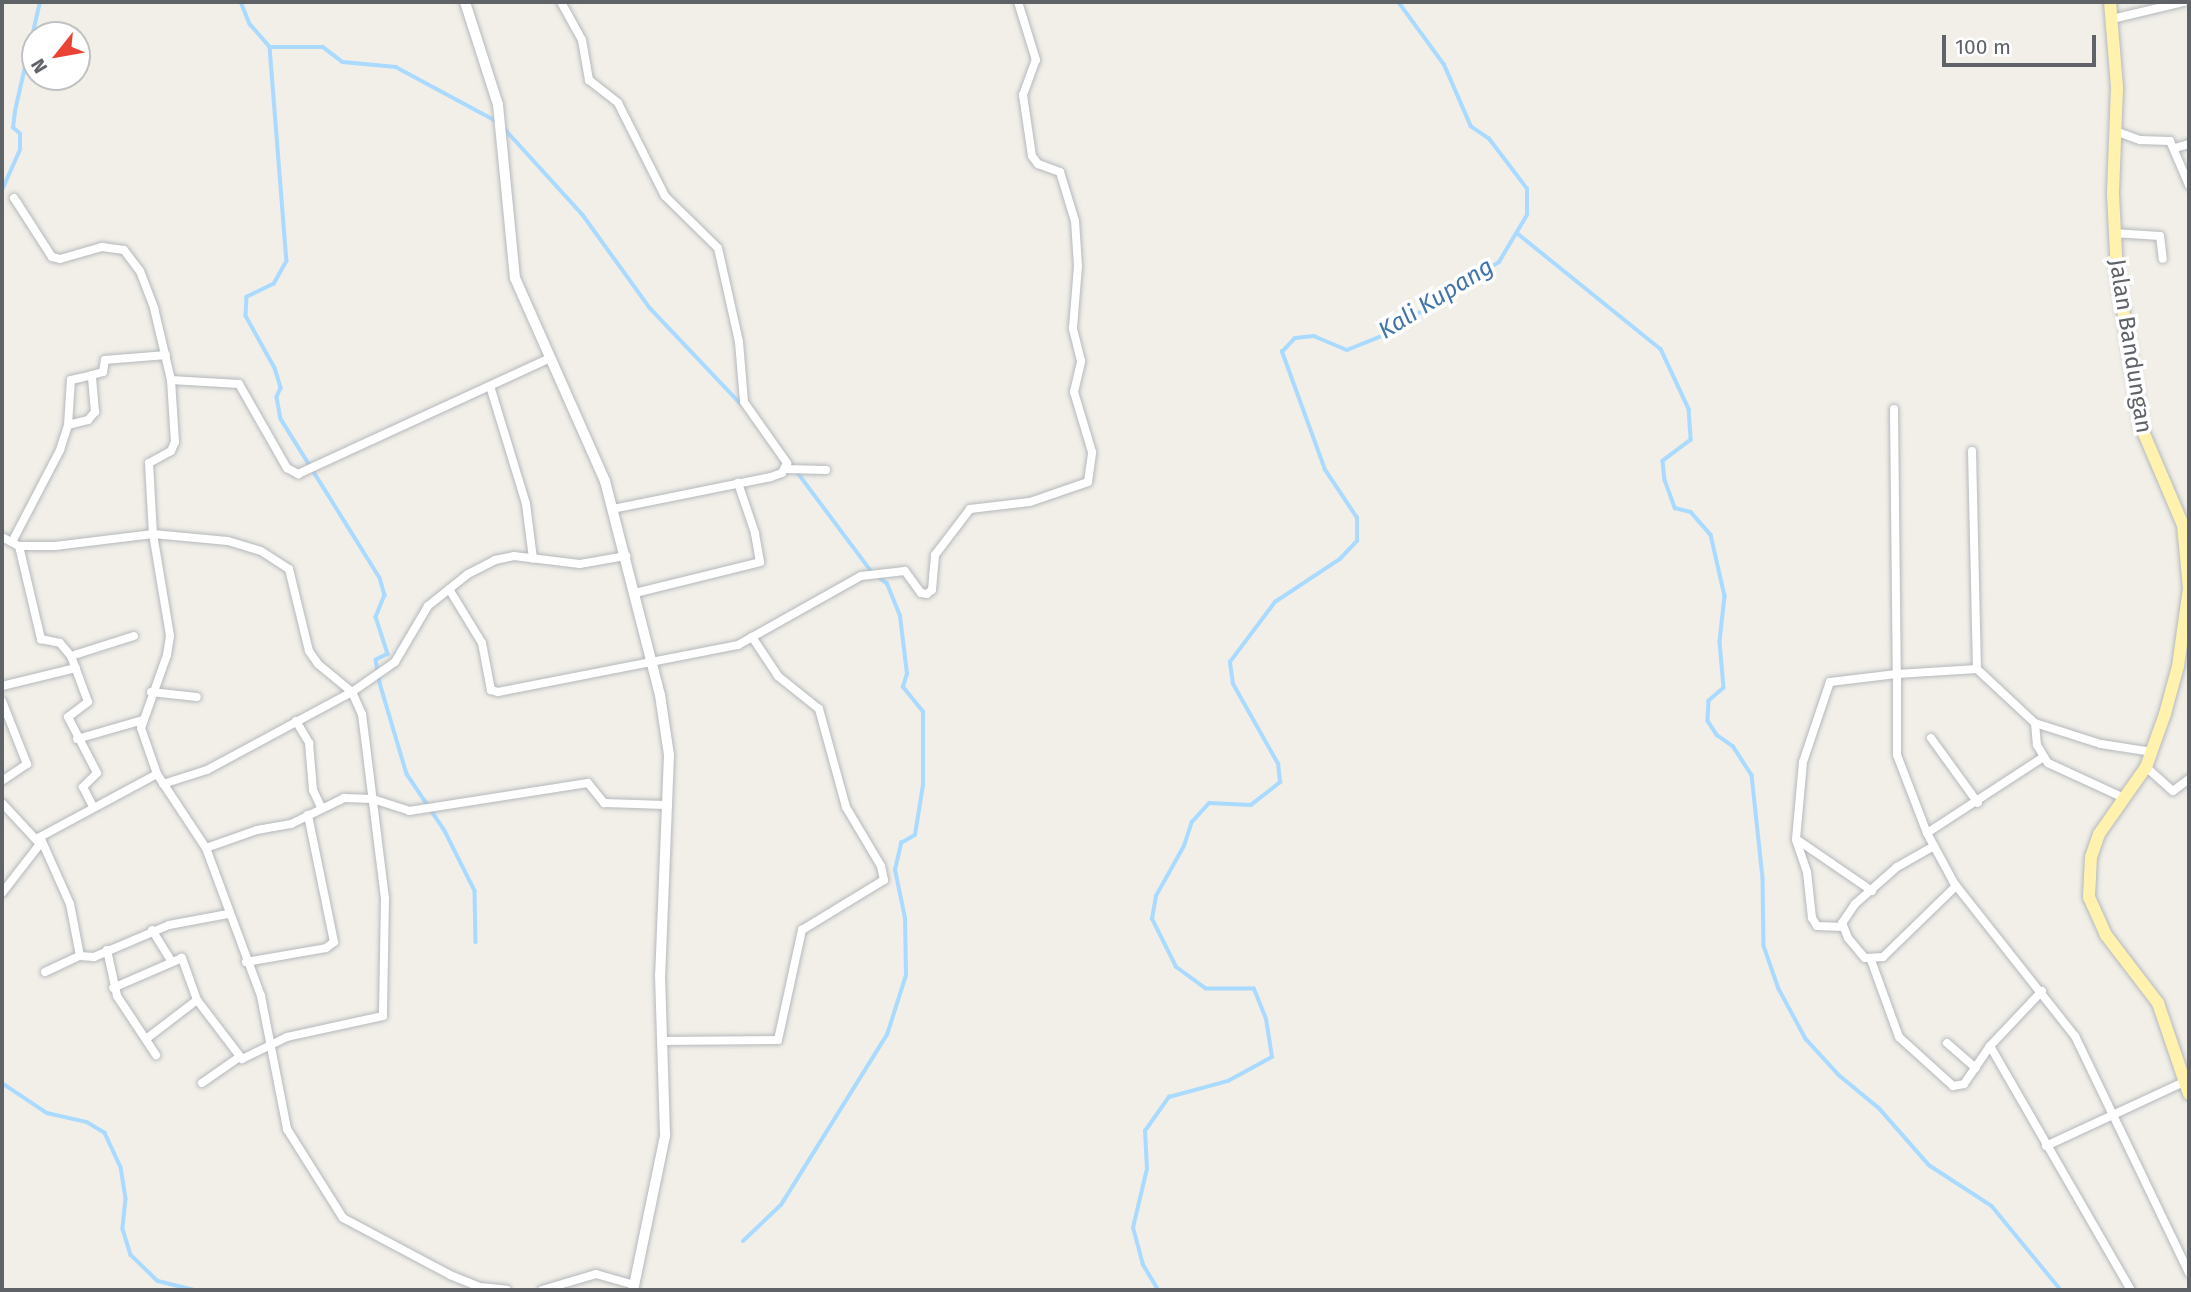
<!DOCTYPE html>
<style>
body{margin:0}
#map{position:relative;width:2191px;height:1292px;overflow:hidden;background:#f1efe8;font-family:"Fira Sans",sans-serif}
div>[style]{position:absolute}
.stream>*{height:3.5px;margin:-1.75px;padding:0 1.75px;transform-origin:1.75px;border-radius:1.75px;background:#aadaff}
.roads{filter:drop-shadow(0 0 2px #b5b8bc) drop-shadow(0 0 2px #b5b8bc)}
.minor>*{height:8px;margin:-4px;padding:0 4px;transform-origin:4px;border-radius:4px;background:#fff}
.tertiary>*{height:10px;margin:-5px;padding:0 5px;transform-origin:5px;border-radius:5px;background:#fff}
.primary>*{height:12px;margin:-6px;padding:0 6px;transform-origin:6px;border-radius:6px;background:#fff2af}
span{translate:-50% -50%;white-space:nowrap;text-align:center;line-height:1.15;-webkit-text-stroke:7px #fff;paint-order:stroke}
.street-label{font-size:23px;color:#5f6368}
.water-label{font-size:24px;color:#4174aa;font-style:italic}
.frame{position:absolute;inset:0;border:4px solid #5f6368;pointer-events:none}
.north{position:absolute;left:21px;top:21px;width:70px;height:70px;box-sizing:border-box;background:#fff;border:2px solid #bfc1c3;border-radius:50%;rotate:239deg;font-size:19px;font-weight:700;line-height:28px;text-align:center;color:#5f6368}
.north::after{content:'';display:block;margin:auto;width:24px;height:32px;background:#ea4335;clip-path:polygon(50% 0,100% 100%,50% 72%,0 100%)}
.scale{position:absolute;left:1942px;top:35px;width:154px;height:32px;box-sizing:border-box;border:4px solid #5f6368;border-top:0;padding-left:9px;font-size:21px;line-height:24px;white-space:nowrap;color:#5f6368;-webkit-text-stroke:5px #fff;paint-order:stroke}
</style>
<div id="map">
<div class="stream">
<div style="left:241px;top:2px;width:24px;rotate:68deg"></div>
<div style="left:250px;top:24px;width:30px;rotate:49deg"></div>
<div style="left:270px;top:47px;width:53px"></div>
<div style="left:323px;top:47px;width:25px;rotate:37deg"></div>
<div style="left:343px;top:62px;width:53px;rotate:5.4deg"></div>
<div style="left:396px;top:67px;width:116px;rotate:28.3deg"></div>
<div style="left:270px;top:47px;width:215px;rotate:85.5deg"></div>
<div style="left:287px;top:261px;width:26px;rotate:119deg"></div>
<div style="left:274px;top:284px;width:30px;rotate:154deg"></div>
<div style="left:247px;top:297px;width:19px;rotate:93deg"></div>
<div style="left:246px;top:316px;width:60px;rotate:60.9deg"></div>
<div style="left:275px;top:368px;width:21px;rotate:73deg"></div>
<div style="left:281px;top:388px;width:10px;rotate:114deg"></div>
<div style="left:277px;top:397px;width:22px;rotate:80deg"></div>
<div style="left:281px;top:419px;width:187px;rotate:58.1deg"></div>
<div style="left:380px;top:578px;width:18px;rotate:74deg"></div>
<div style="left:385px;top:595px;width:24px;rotate:112deg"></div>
<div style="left:376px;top:617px;width:39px;rotate:72deg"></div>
<div style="left:388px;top:654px;width:13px;rotate:153deg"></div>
<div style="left:376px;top:660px;width:23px;rotate:80deg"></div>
<div style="left:380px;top:683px;width:95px;rotate:73.5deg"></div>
<div style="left:407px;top:774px;width:69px;rotate:56.3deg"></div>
<div style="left:445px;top:831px;width:67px;rotate:63.4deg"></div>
<div style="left:475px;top:891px;width:51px;rotate:88.9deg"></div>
<div style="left:503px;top:127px;width:119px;rotate:47.7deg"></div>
<div style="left:583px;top:215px;width:115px;rotate:54.2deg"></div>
<div style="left:650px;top:308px;width:132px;rotate:46.5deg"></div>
<div style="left:2px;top:190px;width:44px;rotate:-65.8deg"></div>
<div style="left:20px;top:150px;width:16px;rotate:-90deg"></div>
<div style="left:20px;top:134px;width:9px;rotate:-139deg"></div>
<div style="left:13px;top:128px;width:17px;rotate:-83deg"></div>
<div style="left:15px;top:111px;width:112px;rotate:-77.1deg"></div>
<div style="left:1517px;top:233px;width:185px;rotate:38.9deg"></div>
<div style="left:1661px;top:349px;width:66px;rotate:65deg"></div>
<div style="left:1689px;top:409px;width:31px;rotate:86deg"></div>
<div style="left:1691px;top:440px;width:35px;rotate:143deg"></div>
<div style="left:1663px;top:461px;width:19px;rotate:84deg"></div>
<div style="left:1665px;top:480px;width:30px;rotate:70deg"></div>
<div style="left:1675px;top:508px;width:16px;rotate:14deg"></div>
<div style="left:1691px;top:512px;width:30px;rotate:49deg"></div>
<div style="left:1711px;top:535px;width:63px;rotate:77.1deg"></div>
<div style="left:1725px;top:596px;width:46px;rotate:96.2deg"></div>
<div style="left:1720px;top:642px;width:46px;rotate:85deg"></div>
<div style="left:1724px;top:688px;width:20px;rotate:139deg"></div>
<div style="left:1709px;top:701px;width:20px;rotate:93deg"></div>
<div style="left:1708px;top:721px;width:17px;rotate:57deg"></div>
<div style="left:1717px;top:735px;width:19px;rotate:35deg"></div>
<div style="left:1733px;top:746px;width:35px;rotate:57deg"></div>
<div style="left:1752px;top:775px;width:104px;rotate:83.9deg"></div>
<div style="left:1763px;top:878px;width:68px;rotate:89.2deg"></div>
<div style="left:1764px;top:946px;width:46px;rotate:70.8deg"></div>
<div style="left:1779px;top:989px;width:57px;rotate:61.6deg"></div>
<div style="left:1806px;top:1039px;width:49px;rotate:47.5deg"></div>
<div style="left:1839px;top:1075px;width:52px;rotate:39.5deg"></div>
<div style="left:1879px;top:1108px;width:76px;rotate:48.7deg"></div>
<div style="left:1929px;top:1165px;width:75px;rotate:33.1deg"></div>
<div style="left:1992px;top:1206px;width:109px;rotate:50.6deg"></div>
<div style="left:789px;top:461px;width:139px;rotate:53.2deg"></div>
<div style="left:2px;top:1083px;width:54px;rotate:33.7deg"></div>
<div style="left:47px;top:1113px;width:41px;rotate:12.7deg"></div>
<div style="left:87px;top:1122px;width:21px;rotate:31deg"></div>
<div style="left:105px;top:1133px;width:38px;rotate:65deg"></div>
<div style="left:121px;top:1167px;width:32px;rotate:81deg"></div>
<div style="left:126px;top:1199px;width:30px;rotate:96deg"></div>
<div style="left:123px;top:1229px;width:27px;rotate:73deg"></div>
<div style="left:131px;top:1255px;width:37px;rotate:44deg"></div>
<div style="left:158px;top:1281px;width:37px;rotate:14deg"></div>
<div style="left:743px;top:1241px;width:52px;rotate:-43.5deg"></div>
<div style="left:781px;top:1205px;width:200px;rotate:-58.1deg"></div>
<div style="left:887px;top:1035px;width:63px;rotate:-72.4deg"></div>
<div style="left:906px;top:975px;width:57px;rotate:-91deg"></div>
<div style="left:905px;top:918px;width:49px;rotate:-101.8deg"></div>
<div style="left:895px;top:870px;width:28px;rotate:-77deg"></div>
<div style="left:901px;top:843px;width:16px;rotate:-30deg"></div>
<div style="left:915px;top:835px;width:51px;rotate:-80.9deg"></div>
<div style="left:923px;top:785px;width:73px;rotate:-90deg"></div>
<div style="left:923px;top:712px;width:32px;rotate:-129deg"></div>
<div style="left:903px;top:687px;width:14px;rotate:-73deg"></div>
<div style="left:907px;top:674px;width:58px;rotate:-96.9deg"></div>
<div style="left:900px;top:616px;width:35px;rotate:-112deg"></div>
<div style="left:887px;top:584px;width:11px;rotate:-142deg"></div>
<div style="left:1158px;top:1290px;width:29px;rotate:-121deg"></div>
<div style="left:1143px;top:1265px;width:38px;rotate:-105deg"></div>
<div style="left:1133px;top:1228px;width:61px;rotate:-76.7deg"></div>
<div style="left:1147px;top:1169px;width:38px;rotate:-93deg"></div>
<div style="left:1145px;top:1131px;width:42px;rotate:-54.8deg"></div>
<div style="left:1169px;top:1097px;width:61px;rotate:-15.2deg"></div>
<div style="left:1228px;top:1081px;width:50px;rotate:-28.6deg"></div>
<div style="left:1272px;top:1057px;width:38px;rotate:-99deg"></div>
<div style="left:1266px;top:1019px;width:32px;rotate:-112deg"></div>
<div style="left:1254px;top:989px;width:48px;rotate:180deg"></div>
<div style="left:1206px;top:989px;width:37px;rotate:-144deg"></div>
<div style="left:1176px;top:967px;width:54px;rotate:-116.6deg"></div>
<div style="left:1152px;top:919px;width:23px;rotate:-80deg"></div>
<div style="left:1156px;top:896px;width:57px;rotate:-60.8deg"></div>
<div style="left:1184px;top:846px;width:25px;rotate:-72deg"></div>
<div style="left:1192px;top:822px;width:25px;rotate:-48deg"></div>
<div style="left:1209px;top:803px;width:42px;rotate:2.7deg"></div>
<div style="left:1251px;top:805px;width:37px;rotate:-38deg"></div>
<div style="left:1280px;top:782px;width:18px;rotate:-96deg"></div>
<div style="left:1278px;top:764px;width:92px;rotate:-119.4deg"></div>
<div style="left:1233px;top:684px;width:22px;rotate:-98deg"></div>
<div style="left:1230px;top:662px;width:75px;rotate:-53.1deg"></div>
<div style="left:1275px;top:602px;width:78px;rotate:-33.5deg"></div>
<div style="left:1340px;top:559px;width:25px;rotate:-47deg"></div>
<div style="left:1357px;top:541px;width:23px;rotate:-90deg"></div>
<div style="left:1357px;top:518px;width:58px;rotate:-123.7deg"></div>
<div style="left:1325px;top:470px;width:126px;rotate:-110deg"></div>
<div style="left:1282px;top:352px;width:19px;rotate:-47deg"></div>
<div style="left:1295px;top:338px;width:19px;rotate:-6deg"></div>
<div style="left:1314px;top:336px;width:36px;rotate:23deg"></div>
<div style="left:1347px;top:350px;width:40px;rotate:-22deg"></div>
<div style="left:1384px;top:335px;width:136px;rotate:-32.4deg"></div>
<div style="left:1499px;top:262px;width:55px;rotate:-59.2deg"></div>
<div style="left:1527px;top:215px;width:26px;rotate:-90deg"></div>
<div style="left:1527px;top:189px;width:63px;rotate:-127.2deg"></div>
<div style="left:1489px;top:139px;width:22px;rotate:-146deg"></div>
<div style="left:1471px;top:127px;width:68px;rotate:-113.5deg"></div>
<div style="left:1444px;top:65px;width:78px;rotate:-126.1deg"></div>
</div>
<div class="roads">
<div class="minor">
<div style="left:561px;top:2px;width:43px;rotate:61.1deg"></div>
<div style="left:582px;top:40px;width:41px;rotate:80.1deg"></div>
<div style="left:589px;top:80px;width:37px;rotate:38deg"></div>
<div style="left:618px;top:103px;width:104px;rotate:63.2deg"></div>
<div style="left:665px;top:196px;width:74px;rotate:44.5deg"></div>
<div style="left:718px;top:248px;width:96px;rotate:77.4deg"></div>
<div style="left:739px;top:342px;width:60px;rotate:85.2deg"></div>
<div style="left:744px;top:402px;width:75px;rotate:54.8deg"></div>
<div style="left:787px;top:463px;width:11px;rotate:117deg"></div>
<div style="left:782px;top:473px;width:12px;rotate:160deg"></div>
<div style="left:771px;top:477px;width:161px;rotate:168.6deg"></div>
<div style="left:2112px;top:19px;width:74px;rotate:-13.3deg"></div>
<div style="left:2115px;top:131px;width:27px;rotate:20deg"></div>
<div style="left:2140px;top:140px;width:30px;rotate:2deg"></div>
<div style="left:2170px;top:141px;width:48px;rotate:66.6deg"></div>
<div style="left:2175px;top:148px;width:15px;rotate:-16deg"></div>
<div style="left:14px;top:198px;width:70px;rotate:57.2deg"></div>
<div style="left:52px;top:257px;width:8px;rotate:14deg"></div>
<div style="left:60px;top:259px;width:44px;rotate:-15.9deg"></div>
<div style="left:102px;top:247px;width:22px;rotate:8deg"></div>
<div style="left:124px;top:250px;width:26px;rotate:53deg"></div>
<div style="left:140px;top:271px;width:40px;rotate:69deg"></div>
<div style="left:154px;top:308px;width:74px;rotate:76.7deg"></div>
<div style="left:171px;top:380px;width:62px;rotate:86.3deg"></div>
<div style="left:175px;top:442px;width:10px;rotate:114deg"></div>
<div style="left:171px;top:451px;width:25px;rotate:151deg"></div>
<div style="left:149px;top:463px;width:71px;rotate:86.8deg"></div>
<div style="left:153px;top:534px;width:103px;rotate:80.5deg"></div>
<div style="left:170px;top:636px;width:19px;rotate:99deg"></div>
<div style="left:167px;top:655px;width:77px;rotate:109.6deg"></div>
<div style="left:141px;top:728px;width:49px;rotate:70.8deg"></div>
<div style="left:157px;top:774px;width:89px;rotate:56.5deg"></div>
<div style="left:206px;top:848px;width:158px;rotate:69.6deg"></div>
<div style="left:261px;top:996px;width:136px;rotate:78.9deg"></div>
<div style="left:287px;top:1129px;width:105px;rotate:57.8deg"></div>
<div style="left:343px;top:1218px;width:121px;rotate:28deg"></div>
<div style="left:450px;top:1275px;width:32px;rotate:22deg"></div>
<div style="left:480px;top:1287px;width:27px;rotate:6deg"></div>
<div style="left:2113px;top:233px;width:47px;rotate:3.7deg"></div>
<div style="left:2160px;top:236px;width:23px;rotate:83deg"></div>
<div style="left:171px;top:380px;width:68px;rotate:3.4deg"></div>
<div style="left:239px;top:384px;width:97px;rotate:60.3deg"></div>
<div style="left:287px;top:468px;width:13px;rotate:29deg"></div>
<div style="left:298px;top:474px;width:277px;rotate:-24.7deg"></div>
<div style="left:490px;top:386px;width:123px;rotate:73deg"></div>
<div style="left:526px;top:504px;width:55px;rotate:82.7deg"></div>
<div style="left:1894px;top:409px;width:265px;rotate:89.4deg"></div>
<div style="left:1897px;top:674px;width:80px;rotate:-3.6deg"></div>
<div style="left:1977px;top:669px;width:79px;rotate:43deg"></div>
<div style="left:2035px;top:723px;width:69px;rotate:17.7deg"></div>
<div style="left:2101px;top:744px;width:52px;rotate:8.9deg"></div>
<div style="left:68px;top:425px;width:45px;rotate:-86.2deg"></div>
<div style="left:71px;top:380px;width:22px;rotate:-13deg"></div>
<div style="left:1972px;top:451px;width:218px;rotate:88.7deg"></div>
<div style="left:786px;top:469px;width:40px;rotate:1.4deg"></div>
<div style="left:2px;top:537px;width:19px;rotate:28deg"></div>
<div style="left:19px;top:546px;width:36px"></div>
<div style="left:55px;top:546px;width:99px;rotate:-7deg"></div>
<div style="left:153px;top:534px;width:75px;rotate:5.3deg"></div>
<div style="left:228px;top:541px;width:34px;rotate:17deg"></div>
<div style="left:261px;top:551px;width:33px;rotate:33deg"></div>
<div style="left:289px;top:569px;width:84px;rotate:76.3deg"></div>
<div style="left:309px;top:651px;width:16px;rotate:55deg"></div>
<div style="left:318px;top:664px;width:44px;rotate:39.5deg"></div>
<div style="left:352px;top:692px;width:24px;rotate:66deg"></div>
<div style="left:362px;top:714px;width:185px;rotate:82.9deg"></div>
<div style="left:385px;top:898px;width:118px;rotate:91deg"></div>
<div style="left:383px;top:1016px;width:98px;rotate:167.7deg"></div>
<div style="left:287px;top:1037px;width:50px;rotate:153.9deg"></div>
<div style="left:242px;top:1059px;width:74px;rotate:-127.3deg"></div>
<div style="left:197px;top:1000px;width:45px;rotate:-109.7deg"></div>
<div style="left:182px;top:958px;width:75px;rotate:156.5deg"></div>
<div style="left:12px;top:542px;width:104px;rotate:-62.4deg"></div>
<div style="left:60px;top:450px;width:26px;rotate:-72deg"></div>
<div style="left:68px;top:425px;width:21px;rotate:-14deg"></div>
<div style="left:88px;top:420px;width:11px;rotate:-49deg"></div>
<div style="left:95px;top:412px;width:37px;rotate:-95deg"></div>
<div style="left:92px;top:375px;width:11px;rotate:-15deg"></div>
<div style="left:103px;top:372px;width:12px;rotate:-81deg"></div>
<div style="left:105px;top:360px;width:61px;rotate:-4.7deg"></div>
<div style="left:19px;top:546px;width:96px;rotate:76.7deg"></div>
<div style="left:41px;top:639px;width:19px;rotate:12deg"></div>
<div style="left:60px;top:643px;width:17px;rotate:50deg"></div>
<div style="left:71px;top:656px;width:66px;rotate:-17.6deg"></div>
<div style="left:449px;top:589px;width:63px;rotate:58.6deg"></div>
<div style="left:482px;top:643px;width:48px;rotate:79.2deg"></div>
<div style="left:491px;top:690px;width:7px;rotate:16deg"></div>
<div style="left:498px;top:692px;width:245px;rotate:-11.1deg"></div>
<div style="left:738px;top:645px;width:141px;rotate:-29.3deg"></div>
<div style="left:861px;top:576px;width:44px;rotate:-6.5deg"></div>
<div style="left:905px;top:571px;width:27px;rotate:54deg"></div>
<div style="left:921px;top:593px;width:6px;rotate:9deg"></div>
<div style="left:927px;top:594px;width:6px;rotate:-39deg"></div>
<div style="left:932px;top:590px;width:35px;rotate:-85deg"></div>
<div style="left:935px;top:555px;width:58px;rotate:-52.7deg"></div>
<div style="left:970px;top:509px;width:60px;rotate:-6.7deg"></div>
<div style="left:1030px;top:502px;width:61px;rotate:-19deg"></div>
<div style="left:1088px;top:482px;width:30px;rotate:-82deg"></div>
<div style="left:1092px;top:452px;width:63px;rotate:-106.7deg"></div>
<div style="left:1074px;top:392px;width:32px;rotate:-77deg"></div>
<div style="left:1081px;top:361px;width:34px;rotate:-104deg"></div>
<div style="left:1073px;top:328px;width:62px;rotate:-85.4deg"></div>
<div style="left:1078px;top:266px;width:45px;rotate:-93.8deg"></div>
<div style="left:1075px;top:221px;width:51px;rotate:-107deg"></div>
<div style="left:1060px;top:172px;width:23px;rotate:-160deg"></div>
<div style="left:1038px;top:164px;width:10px;rotate:-127deg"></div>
<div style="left:1032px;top:156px;width:62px;rotate:-98.4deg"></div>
<div style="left:1023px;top:95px;width:37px;rotate:-70deg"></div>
<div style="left:1036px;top:60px;width:61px;rotate:-107.2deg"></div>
<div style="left:635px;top:593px;width:129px;rotate:-13.9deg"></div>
<div style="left:760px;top:562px;width:29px;rotate:-100deg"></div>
<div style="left:755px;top:533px;width:53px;rotate:-108.8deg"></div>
<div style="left:71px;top:656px;width:49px;rotate:69.7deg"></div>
<div style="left:88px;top:702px;width:25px;rotate:143deg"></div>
<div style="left:68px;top:717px;width:63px;rotate:62.6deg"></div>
<div style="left:97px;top:773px;width:20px;rotate:135deg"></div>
<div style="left:83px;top:787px;width:22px;rotate:63deg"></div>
<div style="left:2px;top:686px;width:76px;rotate:-13.7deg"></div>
<div style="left:151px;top:692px;width:46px;rotate:6.2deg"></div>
<div style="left:2px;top:701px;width:68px;rotate:68.4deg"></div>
<div style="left:27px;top:764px;width:30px;rotate:146deg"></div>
<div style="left:296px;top:721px;width:26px;rotate:59deg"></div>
<div style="left:309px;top:743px;width:47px;rotate:85.1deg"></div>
<div style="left:313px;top:790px;width:19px;rotate:65deg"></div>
<div style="left:2035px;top:723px;width:22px;rotate:85deg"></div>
<div style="left:2037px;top:745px;width:21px;rotate:59deg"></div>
<div style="left:2048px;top:763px;width:84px;rotate:24.7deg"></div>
<div style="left:1931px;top:738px;width:80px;rotate:54.1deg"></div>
<div style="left:77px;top:739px;width:69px;rotate:-16.1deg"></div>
<div style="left:2146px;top:767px;width:36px;rotate:42deg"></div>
<div style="left:2173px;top:791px;width:20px;rotate:-37deg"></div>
<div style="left:157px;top:774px;width:133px;rotate:151.7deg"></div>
<div style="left:40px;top:837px;width:73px;rotate:65.9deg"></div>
<div style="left:70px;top:904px;width:53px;rotate:79.1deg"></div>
<div style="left:80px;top:956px;width:14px;rotate:4deg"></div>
<div style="left:94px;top:957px;width:82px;rotate:-23.1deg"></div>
<div style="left:169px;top:925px;width:60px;rotate:-10.6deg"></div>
<div style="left:163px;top:784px;width:46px;rotate:-17.7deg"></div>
<div style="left:207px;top:770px;width:165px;rotate:-28.3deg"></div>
<div style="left:352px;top:692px;width:52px;rotate:-34.9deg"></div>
<div style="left:395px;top:662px;width:65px;rotate:-59.5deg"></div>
<div style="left:428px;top:606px;width:51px;rotate:-38.7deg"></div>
<div style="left:468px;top:574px;width:30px;rotate:-27deg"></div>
<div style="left:495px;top:560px;width:19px;rotate:-12deg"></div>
<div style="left:514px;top:556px;width:66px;rotate:6.9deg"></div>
<div style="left:580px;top:564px;width:47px;rotate:-9.9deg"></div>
<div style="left:2px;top:803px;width:56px;rotate:47.2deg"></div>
<div style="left:40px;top:844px;width:62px;rotate:127.8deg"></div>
<div style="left:1927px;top:833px;width:137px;rotate:-33.1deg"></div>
<div style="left:1796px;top:840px;width:34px;rotate:71deg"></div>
<div style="left:1807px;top:872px;width:46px;rotate:83.8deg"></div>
<div style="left:1812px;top:918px;width:9px;rotate:58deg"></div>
<div style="left:1817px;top:926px;width:26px;rotate:2deg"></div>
<div style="left:1934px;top:846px;width:43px;rotate:150.4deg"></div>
<div style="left:1897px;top:867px;width:56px;rotate:138.6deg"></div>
<div style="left:1855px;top:904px;width:23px;rotate:124deg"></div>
<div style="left:1842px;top:923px;width:16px;rotate:68deg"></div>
<div style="left:1848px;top:938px;width:26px;rotate:50deg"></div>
<div style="left:1865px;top:958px;width:18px;rotate:-3deg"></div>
<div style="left:1883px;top:957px;width:102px;rotate:-44.2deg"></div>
<div style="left:206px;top:848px;width:54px;rotate:-19.4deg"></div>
<div style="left:257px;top:830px;width:35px;rotate:-10deg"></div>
<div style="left:291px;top:824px;width:59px;rotate:-26.1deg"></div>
<div style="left:344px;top:798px;width:29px;rotate:2deg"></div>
<div style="left:373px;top:799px;width:38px;rotate:18deg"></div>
<div style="left:409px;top:811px;width:181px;rotate:-8.9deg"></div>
<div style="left:588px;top:783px;width:26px;rotate:51deg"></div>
<div style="left:604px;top:803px;width:62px;rotate:1.8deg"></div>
<div style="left:1872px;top:891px;width:92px;rotate:-145.6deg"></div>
<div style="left:1796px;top:839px;width:77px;rotate:-84.8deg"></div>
<div style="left:1803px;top:762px;width:84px;rotate:-71.4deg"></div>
<div style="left:1830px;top:682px;width:67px;rotate:-6.8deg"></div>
<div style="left:1897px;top:674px;width:81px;rotate:90deg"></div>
<div style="left:1897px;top:755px;width:84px;rotate:69deg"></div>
<div style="left:1927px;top:833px;width:57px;rotate:61.6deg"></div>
<div style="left:1954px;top:883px;width:195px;rotate:51.7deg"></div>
<div style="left:2075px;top:1036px;width:263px;rotate:64.3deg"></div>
<div style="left:152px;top:930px;width:36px;rotate:58deg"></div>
<div style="left:107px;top:950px;width:47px;rotate:77.7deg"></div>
<div style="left:117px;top:996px;width:71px;rotate:56.5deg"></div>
<div style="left:1871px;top:960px;width:82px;rotate:70deg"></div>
<div style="left:1899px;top:1037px;width:73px;rotate:42.2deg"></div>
<div style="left:1953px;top:1086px;width:11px;rotate:-10deg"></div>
<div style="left:1964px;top:1084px;width:46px;rotate:-55.6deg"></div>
<div style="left:246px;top:962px;width:81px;rotate:-9.9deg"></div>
<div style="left:326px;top:948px;width:10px;rotate:-37deg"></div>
<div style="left:334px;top:942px;width:130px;rotate:-101.6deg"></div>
<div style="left:45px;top:972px;width:38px;rotate:-25deg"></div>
<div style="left:2042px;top:991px;width:76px;rotate:133.4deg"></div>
<div style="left:1990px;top:1046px;width:282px;rotate:60deg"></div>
<div style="left:146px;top:1039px;width:64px;rotate:-37.4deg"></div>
<div style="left:663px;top:1041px;width:115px;rotate:-0.5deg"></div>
<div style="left:778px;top:1040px;width:113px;rotate:-77.7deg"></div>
<div style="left:802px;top:930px;width:96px;rotate:-31.4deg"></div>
<div style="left:884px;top:880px;width:14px;rotate:-102deg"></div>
<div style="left:881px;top:866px;width:69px;rotate:-120.7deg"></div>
<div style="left:846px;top:807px;width:102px;rotate:-105.4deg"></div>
<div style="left:819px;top:709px;width:53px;rotate:-141.2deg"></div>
<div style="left:778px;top:676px;width:47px;rotate:-123.7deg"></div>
<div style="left:1947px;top:1043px;width:38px;rotate:41deg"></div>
<div style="left:202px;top:1083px;width:44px;rotate:-34.8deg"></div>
<div style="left:2046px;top:1146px;width:154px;rotate:-24.9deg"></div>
<div style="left:542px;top:1290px;width:56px;rotate:-16.5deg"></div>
<div style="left:596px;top:1274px;width:40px;rotate:16deg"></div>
</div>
<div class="tertiary">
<div style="left:465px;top:2px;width:108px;rotate:72.2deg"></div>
<div style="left:498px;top:105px;width:174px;rotate:84.4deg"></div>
<div style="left:515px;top:278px;width:222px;rotate:66.1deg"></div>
<div style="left:605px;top:481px;width:221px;rotate:75.6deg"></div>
<div style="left:660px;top:695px;width:61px;rotate:81.5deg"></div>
<div style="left:669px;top:755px;width:220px;rotate:92.3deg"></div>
<div style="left:660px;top:975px;width:161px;rotate:88.2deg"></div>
<div style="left:665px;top:1136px;width:157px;rotate:101.7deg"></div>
</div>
<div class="primary">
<div style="left:2110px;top:2px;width:86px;rotate:85.3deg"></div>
<div style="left:2117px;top:88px;width:106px;rotate:92.2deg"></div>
<div style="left:2113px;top:194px;width:78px;rotate:87.1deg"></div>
<div style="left:2117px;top:272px;width:159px;rotate:81deg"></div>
<div style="left:2142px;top:429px;width:104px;rotate:66.9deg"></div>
<div style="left:2183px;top:525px;width:63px;rotate:84.6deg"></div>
<div style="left:2189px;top:588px;width:79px;rotate:98deg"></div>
<div style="left:2178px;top:666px;width:50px;rotate:105.2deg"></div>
<div style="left:2165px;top:714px;width:56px;rotate:109.7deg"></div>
<div style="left:2146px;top:767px;width:82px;rotate:125deg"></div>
<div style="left:2099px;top:834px;width:24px;rotate:109deg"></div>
<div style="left:2091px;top:857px;width:40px;rotate:92.9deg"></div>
<div style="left:2089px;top:897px;width:42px;rotate:65.9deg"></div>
<div style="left:2106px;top:935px;width:86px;rotate:52.6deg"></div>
<div style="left:2158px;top:1003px;width:96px;rotate:71.2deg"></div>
</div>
</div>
<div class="street-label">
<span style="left:2131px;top:346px;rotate:81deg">Jalan Bandungan</span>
</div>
<div class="water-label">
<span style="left:1436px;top:299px;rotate:-32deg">Kali Kupang</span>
</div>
<div class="frame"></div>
<div class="north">N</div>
<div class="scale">100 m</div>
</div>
